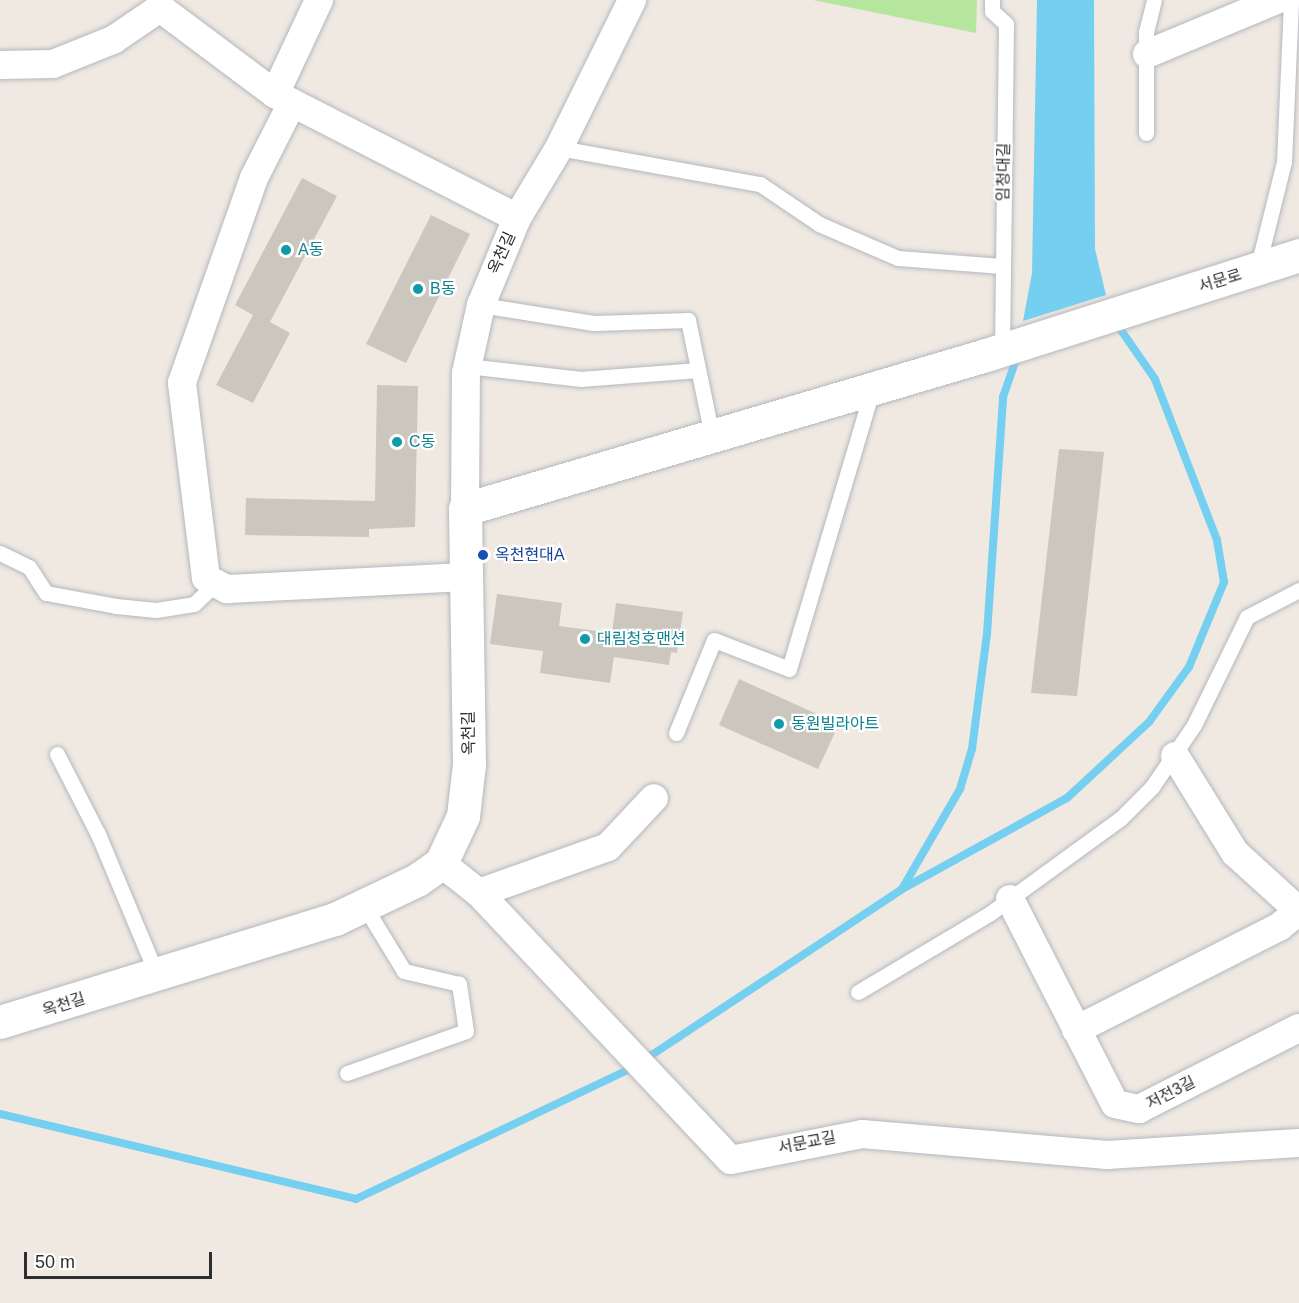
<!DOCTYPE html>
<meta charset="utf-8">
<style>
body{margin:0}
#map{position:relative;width:1299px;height:1303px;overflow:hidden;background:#efe9e1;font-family:Helvetica,"Noto Sans KR",sans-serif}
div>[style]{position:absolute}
.green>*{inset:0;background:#b6e59e}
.water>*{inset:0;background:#75cff0}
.stream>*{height:8px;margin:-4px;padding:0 4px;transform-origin:4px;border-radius:4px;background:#75cff0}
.building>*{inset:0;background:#cbc7bf}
.roads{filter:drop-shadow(0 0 2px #b4b7c1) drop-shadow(0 0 2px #b4b7c1)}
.service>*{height:15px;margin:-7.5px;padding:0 7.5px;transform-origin:7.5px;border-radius:7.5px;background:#fff}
.minor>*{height:28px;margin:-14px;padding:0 14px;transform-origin:14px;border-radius:14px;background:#fff}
.tertiary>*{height:33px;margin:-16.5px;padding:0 16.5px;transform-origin:16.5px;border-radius:16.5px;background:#fff}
.dots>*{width:16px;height:16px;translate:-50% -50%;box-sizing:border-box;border:3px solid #fff;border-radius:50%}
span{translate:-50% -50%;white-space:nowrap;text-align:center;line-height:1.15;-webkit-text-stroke:4.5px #fff;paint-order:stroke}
.street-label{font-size:16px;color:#2e2e2e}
.culture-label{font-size:16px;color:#0d838f}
.left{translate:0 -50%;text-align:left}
.transit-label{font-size:16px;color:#164399}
.scale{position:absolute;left:24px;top:1252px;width:188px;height:27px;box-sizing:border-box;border:3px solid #2e2e2e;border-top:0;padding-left:8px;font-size:18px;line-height:21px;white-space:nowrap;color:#2e2e2e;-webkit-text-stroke:4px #fff;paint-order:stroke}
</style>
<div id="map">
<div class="green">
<div style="clip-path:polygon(813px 0,977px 0,976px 33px)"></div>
</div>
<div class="water">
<div style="clip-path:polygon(1037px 0,1094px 0,1095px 249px,1106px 295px,1023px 321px,1032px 273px)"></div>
</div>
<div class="stream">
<div style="left:904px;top:888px;width:186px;rotate:-28.9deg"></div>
<div style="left:1067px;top:798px;width:112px;rotate:-42.8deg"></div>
<div style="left:1149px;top:722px;width:68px;rotate:-54deg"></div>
<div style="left:1189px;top:667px;width:92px;rotate:-67.6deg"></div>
<div style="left:1224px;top:582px;width:43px;rotate:-99.5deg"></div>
<div style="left:1217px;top:540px;width:173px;rotate:-111.1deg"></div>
<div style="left:1155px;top:379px;width:68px;rotate:-124.9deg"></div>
<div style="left:0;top:1114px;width:366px;rotate:13.4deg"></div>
<div style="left:356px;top:1199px;width:306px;rotate:-25.4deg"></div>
<div style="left:632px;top:1068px;width:324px;rotate:-33.5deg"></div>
<div style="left:902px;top:889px;width:116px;rotate:-59.9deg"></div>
<div style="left:960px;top:789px;width:42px;rotate:-73.3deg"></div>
<div style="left:972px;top:749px;width:116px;rotate:-82.6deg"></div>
<div style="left:987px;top:634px;width:238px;rotate:-86.1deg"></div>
<div style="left:1003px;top:397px;width:46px;rotate:-70.8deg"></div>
</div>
<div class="building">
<div style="clip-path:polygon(302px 178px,337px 196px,270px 322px,290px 333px,253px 403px,216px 385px,253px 315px,235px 305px)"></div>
<div style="clip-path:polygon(431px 215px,470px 234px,406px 363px,366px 344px)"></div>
<div style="clip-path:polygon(377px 385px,418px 386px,415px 527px,369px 529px,369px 537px,245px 535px,246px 498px,375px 501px)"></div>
<div style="clip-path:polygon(1059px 449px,1104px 452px,1077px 696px,1031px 693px)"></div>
<div style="clip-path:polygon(497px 594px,562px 603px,559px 626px,612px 633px,616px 603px,683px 612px,677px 653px,671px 652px,669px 665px,614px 657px,610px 683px,540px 673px,543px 651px,490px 644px)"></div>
<div style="clip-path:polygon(739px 679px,839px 724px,818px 769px,719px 725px)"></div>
</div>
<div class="roads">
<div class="service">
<div style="left:992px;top:0;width:11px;rotate:90deg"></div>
<div style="left:992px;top:11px;width:19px;rotate:43deg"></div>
<div style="left:1006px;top:24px;width:326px;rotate:90.7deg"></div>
<div style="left:1146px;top:133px;width:101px;rotate:-90deg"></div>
<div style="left:1146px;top:32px;width:33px;rotate:-76deg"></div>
<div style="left:559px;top:148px;width:204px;rotate:10.2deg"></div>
<div style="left:760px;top:184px;width:71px;rotate:34.1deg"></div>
<div style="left:819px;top:224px;width:86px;rotate:23.3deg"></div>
<div style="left:898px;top:258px;width:104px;rotate:4.4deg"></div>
<div style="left:1257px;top:270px;width:111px;rotate:-76deg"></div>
<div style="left:1284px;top:162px;width:162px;rotate:-87.5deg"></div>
<div style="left:481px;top:305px;width:114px;rotate:9.1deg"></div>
<div style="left:594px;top:323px;width:94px;rotate:-1.8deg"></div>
<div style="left:688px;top:320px;width:118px;rotate:78.3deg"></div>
<div style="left:467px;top:366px;width:115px;rotate:6.5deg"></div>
<div style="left:581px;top:379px;width:117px;rotate:-4.4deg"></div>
<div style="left:0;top:553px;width:32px;rotate:26deg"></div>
<div style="left:29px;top:567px;width:31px;rotate:57deg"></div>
<div style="left:46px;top:593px;width:71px;rotate:10.5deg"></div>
<div style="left:116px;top:606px;width:40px;rotate:5.7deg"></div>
<div style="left:156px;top:610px;width:38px;rotate:-9deg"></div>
<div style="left:194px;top:604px;width:28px;rotate:-44deg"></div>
<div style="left:676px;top:733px;width:100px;rotate:-67.8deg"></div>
<div style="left:714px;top:640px;width:80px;rotate:21.1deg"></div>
<div style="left:789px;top:669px;width:293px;rotate:-73.4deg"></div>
<div style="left:57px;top:754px;width:90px;rotate:62.9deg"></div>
<div style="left:98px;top:834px;width:153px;rotate:67.3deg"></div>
<div style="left:858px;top:992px;width:152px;rotate:-30.8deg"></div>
<div style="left:989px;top:914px;width:163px;rotate:-36deg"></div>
<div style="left:1121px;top:818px;width:44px;rotate:-45deg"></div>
<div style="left:1152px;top:787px;width:75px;rotate:-55.9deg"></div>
<div style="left:1194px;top:725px;width:120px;rotate:-63.9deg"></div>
<div style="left:1247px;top:617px;width:59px;rotate:-27.4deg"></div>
<div style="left:347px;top:1073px;width:126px;rotate:-19.4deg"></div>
<div style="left:466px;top:1031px;width:48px;rotate:-98.5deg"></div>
<div style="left:459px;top:984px;width:57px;rotate:-166.7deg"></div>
<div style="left:404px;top:971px;width:75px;rotate:-121.4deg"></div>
</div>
<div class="minor">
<div style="left:1147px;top:54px;width:141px;rotate:-22.6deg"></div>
<div style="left:0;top:65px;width:53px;rotate:-1.1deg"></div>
<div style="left:53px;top:64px;width:65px;rotate:-21.8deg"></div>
<div style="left:113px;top:40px;width:57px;rotate:-34.2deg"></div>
<div style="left:160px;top:8px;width:144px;rotate:36.8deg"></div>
<div style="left:275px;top:94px;width:272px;rotate:27.1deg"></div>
<div style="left:275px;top:94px;width:104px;rotate:-64.9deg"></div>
<div style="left:292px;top:103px;width:84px;rotate:116.9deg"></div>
<div style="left:254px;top:178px;width:217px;rotate:109.4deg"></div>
<div style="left:182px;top:383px;width:196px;rotate:83deg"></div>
<div style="left:206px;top:578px;width:24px;rotate:28deg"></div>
<div style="left:227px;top:589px;width:239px;rotate:-2.9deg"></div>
<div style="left:465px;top:509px;width:136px;rotate:-89.6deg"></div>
<div style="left:466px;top:373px;width:70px;rotate:-77.6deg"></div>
<div style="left:481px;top:305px;width:94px;rotate:-67.5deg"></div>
<div style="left:517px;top:218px;width:82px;rotate:-59deg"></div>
<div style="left:559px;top:148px;width:165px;rotate:-63.7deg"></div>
<div style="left:441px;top:863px;width:48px;rotate:38.3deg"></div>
<div style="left:479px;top:893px;width:367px;rotate:46.7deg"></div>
<div style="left:731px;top:1160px;width:134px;rotate:-11.2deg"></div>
<div style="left:862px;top:1134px;width:246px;rotate:4.9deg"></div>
<div style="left:1107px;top:1155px;width:192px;rotate:-3.6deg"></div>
<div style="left:479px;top:893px;width:137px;rotate:-19.6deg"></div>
<div style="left:608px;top:847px;width:67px;rotate:-46.8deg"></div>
<div style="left:1010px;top:899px;width:230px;rotate:62.9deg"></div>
<div style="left:1115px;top:1104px;width:25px;rotate:12deg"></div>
<div style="left:1139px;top:1109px;width:179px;rotate:-26.9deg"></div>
<div style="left:1076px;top:1030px;width:228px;rotate:-26.9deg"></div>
<div style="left:1279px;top:927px;width:26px;rotate:-39deg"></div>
<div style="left:1299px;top:911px;width:86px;rotate:-137.8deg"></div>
<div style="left:1235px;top:853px;width:114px;rotate:-121.7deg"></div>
</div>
<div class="tertiary">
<div style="left:0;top:1022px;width:350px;rotate:-17.1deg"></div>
<div style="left:335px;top:919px;width:91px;rotate:-25.4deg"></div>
<div style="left:417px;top:880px;width:29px;rotate:-35deg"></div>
<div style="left:441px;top:863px;width:52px;rotate:-64.9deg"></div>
<div style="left:463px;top:816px;width:52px;rotate:-83.4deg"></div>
<div style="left:469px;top:764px;width:255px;rotate:-90.9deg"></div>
<div style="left:465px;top:509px;width:543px;rotate:-16.47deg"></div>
<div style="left:986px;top:355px;width:329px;rotate:-17.7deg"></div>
</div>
</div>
<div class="dots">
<div style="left:286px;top:250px;background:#0f9aa8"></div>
<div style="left:418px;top:289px;background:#0f9aa8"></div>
<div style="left:397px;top:442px;background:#0f9aa8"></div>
<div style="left:483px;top:555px;background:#1a4fb4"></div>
<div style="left:585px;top:639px;background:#0f9aa8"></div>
<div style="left:779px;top:724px;background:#0f9aa8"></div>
</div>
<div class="street-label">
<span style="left:1004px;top:172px;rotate:-89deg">임청대길</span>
<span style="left:502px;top:253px;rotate:-66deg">옥천길</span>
<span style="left:1220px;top:281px;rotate:-17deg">서문로</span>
<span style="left:469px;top:733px;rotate:-91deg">옥천길</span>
<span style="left:64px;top:1005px;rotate:-18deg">옥천길</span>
<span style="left:1171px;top:1093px;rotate:-27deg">저전3길</span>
<span style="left:807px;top:1143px;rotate:-11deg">서문교길</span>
</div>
<div class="culture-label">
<span class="left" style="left:298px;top:250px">A동</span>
<span class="left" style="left:430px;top:289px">B동</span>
<span class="left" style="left:409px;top:442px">C동</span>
<span class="left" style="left:597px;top:639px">대림청호맨션</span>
<span class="left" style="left:791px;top:724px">동원빌라아트</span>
</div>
<div class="transit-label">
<span class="left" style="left:495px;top:555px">옥천현대A</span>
</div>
<div class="scale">50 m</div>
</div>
